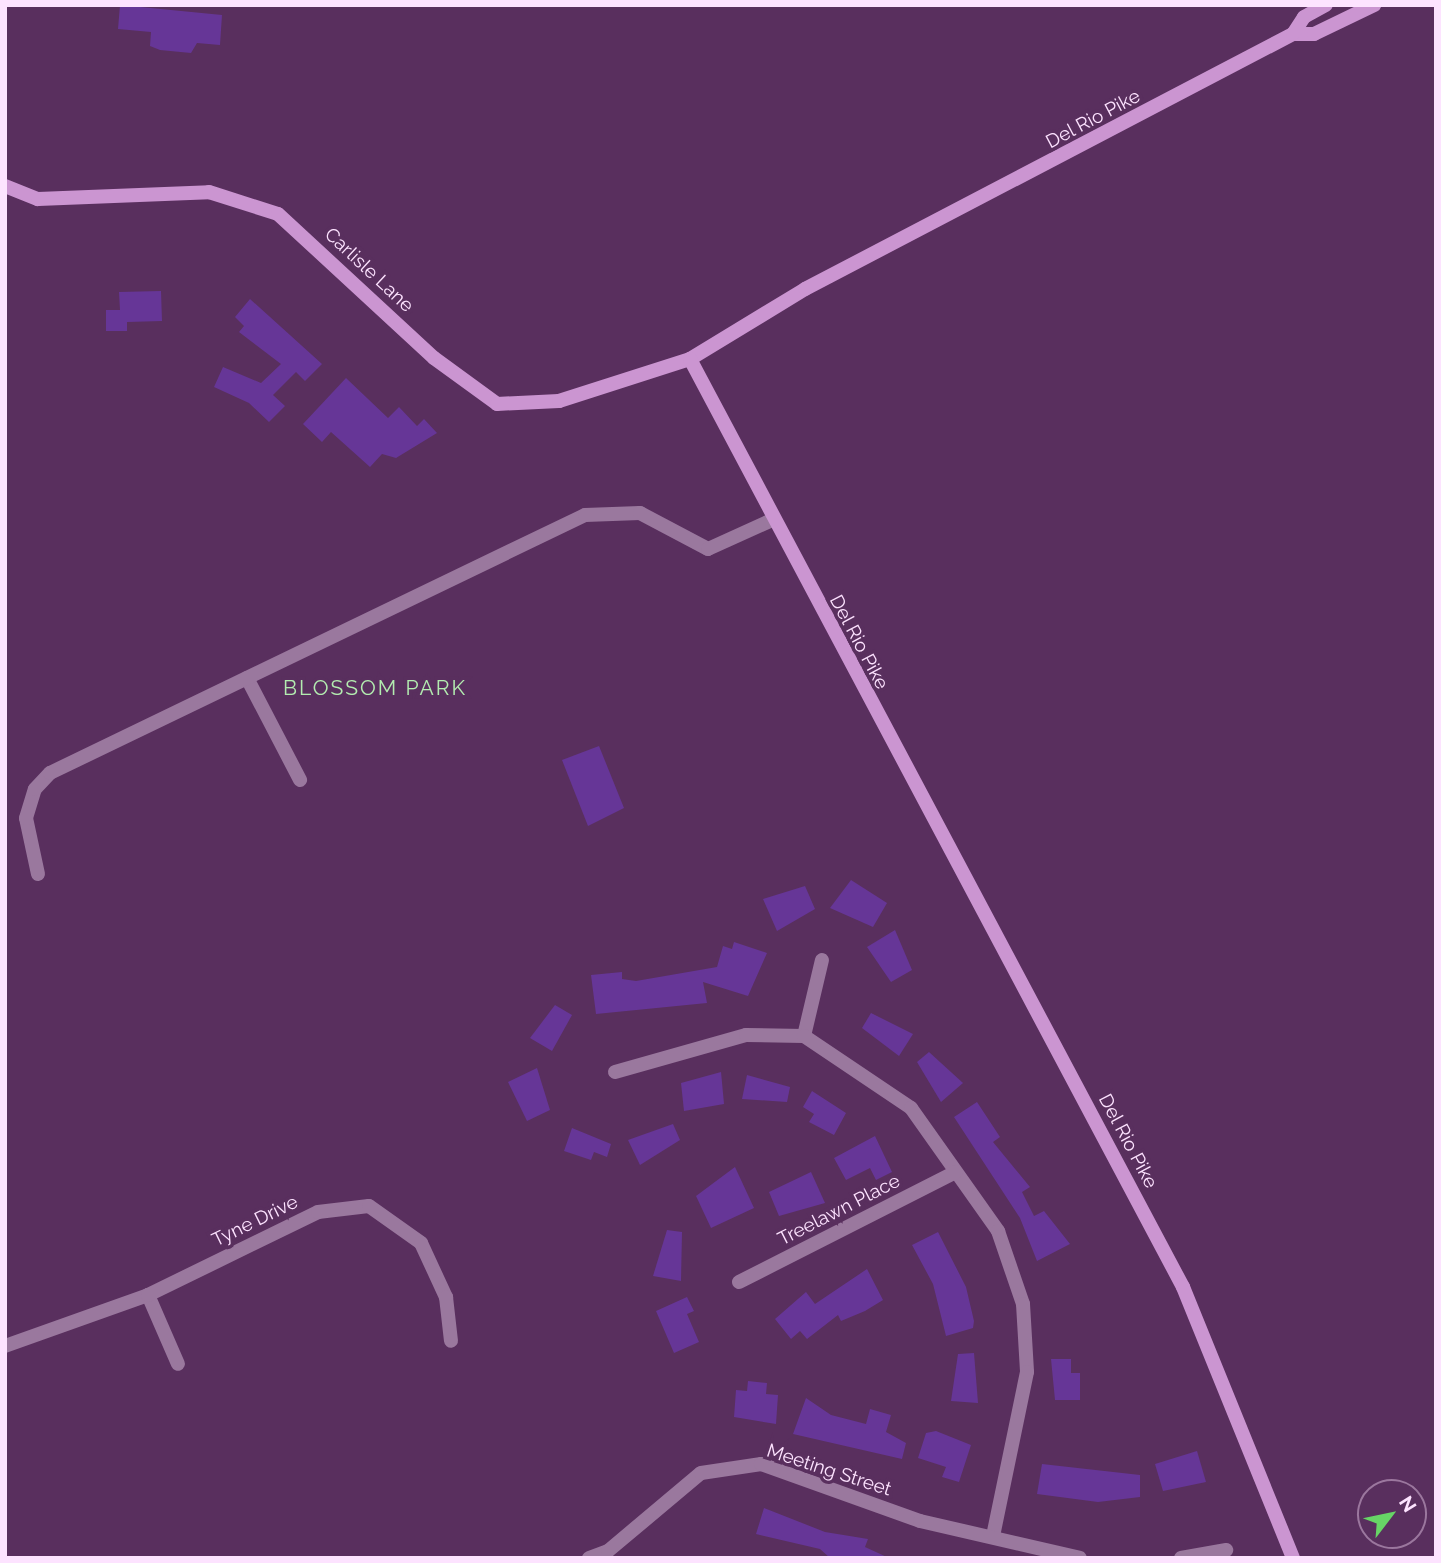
<!DOCTYPE html>
<style>
body{margin:0}
#map{position:relative;width:1441px;height:1563px;overflow:hidden;background:#592f5e;font-family:Raleway,sans-serif}
div>[style]{position:absolute}
.building>*{inset:0;background:#663697}
.street>*{height:14px;margin:-7px;padding:0 7px;transform-origin:7px;border-radius:7px;background:#9a789e}
.secondary>*{height:14px;margin:-7px;padding:0 7px;transform-origin:7px;border-radius:7px;background:#cb95d1}
span{translate:-50% -50%;white-space:nowrap;text-align:center;line-height:1.15;-webkit-text-stroke:7px #592f5e;paint-order:stroke}
.street-label{font-size:19px;color:#fde3ff}
.neighbourhood-label{font-size:21px;color:#b3ecb0;letter-spacing:2px}
.frame{position:absolute;inset:0;border:7px solid #fde3ff;pointer-events:none}
.north{position:absolute;left:1357px;top:1479px;width:70px;height:70px;box-sizing:border-box;background:#592f5e;border:2px solid #9b779e;border-radius:50%;rotate:58deg;font-size:19px;font-weight:700;line-height:28px;text-align:center;color:#fde3ff}
.north::after{content:'';display:block;margin:auto;width:24px;height:32px;background:#67d466;clip-path:polygon(50% 0,100% 100%,50% 72%,0 100%)}
</style>
<div id="map">
<div class="building">
<div style="clip-path:polygon(120px 5px,222px 15px,220px 45px,197px 43px,191px 53px,160px 50px,150px 46px,151px 32px,118px 29px)"></div>
<div style="clip-path:polygon(161px 291px,162px 321px,127px 322px,127px 331px,106px 331px,106px 310px,120px 310px,119px 292px)"></div>
<div style="clip-path:polygon(250px 299px,322px 364px,305px 381px,296px 372px,273px 395px,285px 406px,269px 422px,249px 403px,214px 387px,223px 367px,261px 383px,281px 364px,239px 332px,244px 326px,235px 317px)"></div>
<div style="clip-path:polygon(346px 378px,388px 418px,399px 407px,417px 426px,424px 419px,437px 433px,396px 458px,382px 454px,370px 467px,331px 432px,322px 442px,303px 424px)"></div>
<div style="clip-path:polygon(599px 746px,624px 808px,588px 826px,562px 760px)"></div>
<div style="clip-path:polygon(851px 880px,887px 903px,873px 927px,830px 908px)"></div>
<div style="clip-path:polygon(805px 886px,815px 909px,777px 931px,763px 899px)"></div>
<div style="clip-path:polygon(895px 930px,912px 970px,891px 982px,867px 947px)"></div>
<div style="clip-path:polygon(734px 942px,767px 953px,748px 996px,703px 982px,707px 1003px,596px 1014px,591px 975px,622px 972px,622px 979px,636px 981px,717px 967px,723px 946px,732px 949px)"></div>
<div style="clip-path:polygon(555px 1005px,572px 1015px,552px 1051px,530px 1038px)"></div>
<div style="clip-path:polygon(871px 1013px,913px 1034px,899px 1056px,862px 1028px)"></div>
<div style="clip-path:polygon(929px 1052px,963px 1083px,941px 1102px,917px 1062px)"></div>
<div style="clip-path:polygon(537px 1068px,550px 1110px,527px 1121px,508px 1082px)"></div>
<div style="clip-path:polygon(721px 1072px,724px 1104px,684px 1111px,681px 1083px)"></div>
<div style="clip-path:polygon(747px 1075px,790px 1087px,787px 1102px,742px 1099px)"></div>
<div style="clip-path:polygon(812px 1091px,846px 1113px,834px 1135px,809px 1122px,814px 1114px,803px 1107px)"></div>
<div style="clip-path:polygon(977px 1102px,1000px 1137px,993px 1142px,1030px 1187px,1022px 1192px,1034px 1216px,1044px 1211px,1070px 1244px,1037px 1261px,1020px 1218px,954px 1117px)"></div>
<div style="clip-path:polygon(673px 1124px,680px 1140px,640px 1165px,628px 1140px)"></div>
<div style="clip-path:polygon(572px 1128px,611px 1144px,607px 1157px,594px 1152px,591px 1160px,564px 1151px)"></div>
<div style="clip-path:polygon(875px 1136px,892px 1172px,876px 1180px,870px 1168px,846px 1180px,834px 1158px)"></div>
<div style="clip-path:polygon(735px 1167px,754px 1208px,711px 1228px,696px 1196px)"></div>
<div style="clip-path:polygon(811px 1172px,825px 1203px,779px 1216px,769px 1192px)"></div>
<div style="clip-path:polygon(667px 1230px,682px 1232px,681px 1281px,653px 1276px)"></div>
<div style="clip-path:polygon(938px 1232px,966px 1287px,974px 1321px,973px 1328px,946px 1336px,933px 1284px,912px 1245px)"></div>
<div style="clip-path:polygon(867px 1269px,883px 1300px,865px 1311px,841px 1321px,838px 1315px,807px 1339px,800px 1331px,791px 1339px,775px 1319px,806px 1292px,815px 1304px)"></div>
<div style="clip-path:polygon(687px 1297px,694px 1311px,687px 1314px,699px 1342px,674px 1353px,656px 1311px)"></div>
<div style="clip-path:polygon(974px 1353px,978px 1403px,951px 1401px,958px 1354px)"></div>
<div style="clip-path:polygon(1051px 1359px,1071px 1359px,1071px 1373px,1080px 1373px,1080px 1400px,1055px 1400px)"></div>
<div style="clip-path:polygon(748px 1381px,767px 1383px,766px 1394px,778px 1395px,776px 1424px,734px 1417px,736px 1390px,747px 1391px)"></div>
<div style="clip-path:polygon(806px 1398px,831px 1415px,866px 1424px,870px 1409px,891px 1415px,886px 1432px,906px 1443px,902px 1459px,793px 1434px)"></div>
<div style="clip-path:polygon(936px 1431px,971px 1445px,959px 1482px,942px 1477px,946px 1467px,918px 1458px,926px 1433px)"></div>
<div style="clip-path:polygon(1197px 1451px,1206px 1482px,1163px 1491px,1155px 1464px)"></div>
<div style="clip-path:polygon(1042px 1464px,1140px 1475px,1140px 1497px,1098px 1502px,1037px 1494px)"></div>
<div style="clip-path:polygon(764px 1508px,825px 1532px,868px 1539px,865px 1547px,889px 1558px,830px 1558px,820px 1549px,756px 1534px)"></div>
</div>
<div class="street">
<div style="left:247px;top:678px;width:115px;rotate:62.5deg"></div>
<div style="left:38px;top:874px;width:57px;rotate:-102.1deg"></div>
<div style="left:26px;top:818px;width:30px;rotate:-73deg"></div>
<div style="left:35px;top:789px;width:22px;rotate:-47deg"></div>
<div style="left:50px;top:773px;width:594px;rotate:-25.75deg"></div>
<div style="left:585px;top:515px;width:55px;rotate:-2.1deg"></div>
<div style="left:640px;top:513px;width:77px;rotate:27.9deg"></div>
<div style="left:708px;top:549px;width:72px;rotate:-24.4deg"></div>
<div style="left:804px;top:1036px;width:78px;rotate:-76.7deg"></div>
<div style="left:615px;top:1072px;width:136px;rotate:-15.8deg"></div>
<div style="left:746px;top:1035px;width:58px;rotate:1deg"></div>
<div style="left:804px;top:1036px;width:129px;rotate:33.9deg"></div>
<div style="left:911px;top:1108px;width:151px;rotate:54.7deg"></div>
<div style="left:998px;top:1231px;width:77px;rotate:71.1deg"></div>
<div style="left:1023px;top:1304px;width:68px;rotate:86.6deg"></div>
<div style="left:1027px;top:1372px;width:167px;rotate:101.7deg"></div>
<div style="left:739px;top:1282px;width:243px;rotate:-26.9deg"></div>
<div style="left:148px;top:1295px;width:75px;rotate:66.5deg"></div>
<div style="left:5px;top:1346px;width:152px;rotate:-19.6deg"></div>
<div style="left:148px;top:1295px;width:189px;rotate:-26deg"></div>
<div style="left:318px;top:1212px;width:51px;rotate:-6.7deg"></div>
<div style="left:369px;top:1206px;width:64px;rotate:35.4deg"></div>
<div style="left:421px;top:1243px;width:60px;rotate:65.2deg"></div>
<div style="left:446px;top:1297px;width:44px;rotate:83.5deg"></div>
<div style="left:589px;top:1558px;width:20px;rotate:-20deg"></div>
<div style="left:608px;top:1551px;width:121px;rotate:-40deg"></div>
<div style="left:701px;top:1473px;width:61px;rotate:-8.5deg"></div>
<div style="left:761px;top:1464px;width:169px;rotate:19.7deg"></div>
<div style="left:920px;top:1521px;width:164px;rotate:13deg"></div>
<div style="left:1181px;top:1558px;width:46px;rotate:-10.1deg"></div>
</div>
<div class="secondary">
<div style="left:1293px;top:34px;width:21px"></div>
<div style="left:1314px;top:34px;width:67px;rotate:-25.8deg"></div>
<div style="left:5px;top:186px;width:35px;rotate:22deg"></div>
<div style="left:38px;top:199px;width:171px;rotate:-2.3deg"></div>
<div style="left:209px;top:192px;width:72px;rotate:17.7deg"></div>
<div style="left:278px;top:214px;width:212px;rotate:42.7deg"></div>
<div style="left:434px;top:358px;width:78px;rotate:36.1deg"></div>
<div style="left:497px;top:404px;width:62px;rotate:-2.8deg"></div>
<div style="left:559px;top:401px;width:138px;rotate:-17.8deg"></div>
<div style="left:690px;top:359px;width:135px;rotate:-31.3deg"></div>
<div style="left:805px;top:289px;width:551px;rotate:-27.59deg"></div>
<div style="left:1293px;top:34px;width:20px;rotate:-57deg"></div>
<div style="left:1304px;top:17px;width:25px;rotate:-29deg"></div>
<div style="left:690px;top:359px;width:1051px;rotate:62.02deg"></div>
<div style="left:1183px;top:1287px;width:292px;rotate:67.9deg"></div>
</div>
<div class="street-label">
<span style="left:1093px;top:119px;rotate:-28deg">Del Rio Pike</span>
<span style="left:369px;top:270px;rotate:43deg">Carlisle Lane</span>
<span style="left:859px;top:642px;rotate:62deg">Del Rio Pike</span>
<span style="left:1128px;top:1141px;rotate:62deg">Del Rio Pike</span>
<span style="left:839px;top:1210px;rotate:-27deg">Treelawn Place</span>
<span style="left:255px;top:1221px;rotate:-26deg">Tyne Drive</span>
<span style="left:829px;top:1470px;rotate:18deg">Meeting Street</span>
</div>
<div class="neighbourhood-label">
<span style="left:375px;top:688px">BLOSSOM PARK</span>
</div>
<div class="frame"></div>
<div class="north">N</div>
</div>
